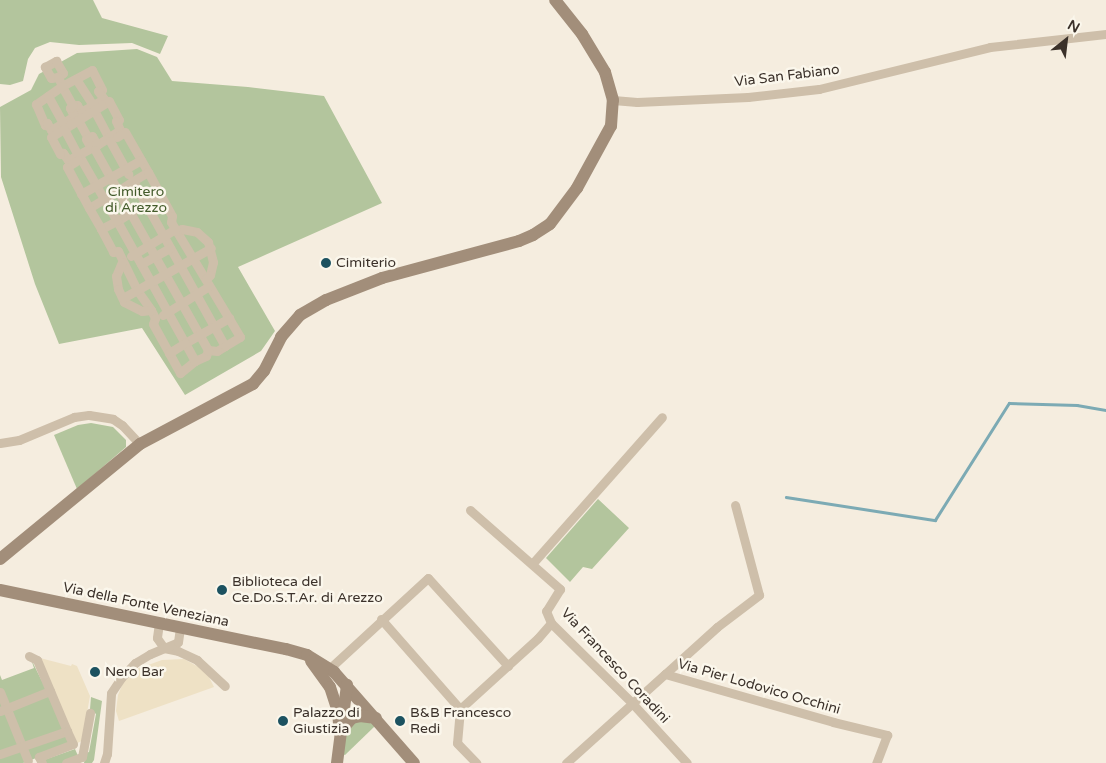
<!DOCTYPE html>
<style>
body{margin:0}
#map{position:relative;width:1106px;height:763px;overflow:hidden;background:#f5eddf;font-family:"Varela Round",sans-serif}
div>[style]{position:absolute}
.green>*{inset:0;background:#b3c59d}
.plaza>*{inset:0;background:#eee1c5}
.stream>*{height:2.5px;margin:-1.25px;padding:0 1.25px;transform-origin:1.25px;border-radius:1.25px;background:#7caab4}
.street>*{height:9px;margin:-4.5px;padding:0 4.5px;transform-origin:4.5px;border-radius:4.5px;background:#cebfaa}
.secondary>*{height:12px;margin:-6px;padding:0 6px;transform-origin:6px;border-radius:6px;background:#a28e7a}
.dots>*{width:14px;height:14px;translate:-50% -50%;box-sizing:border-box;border:2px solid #fbf7ec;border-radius:50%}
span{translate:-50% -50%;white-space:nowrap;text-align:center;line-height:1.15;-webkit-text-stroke:5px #fbf7ec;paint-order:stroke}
.street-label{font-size:14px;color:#3b312a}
.park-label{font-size:14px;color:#435b2b}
.poi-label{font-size:14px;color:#3b312a}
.left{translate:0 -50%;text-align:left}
.north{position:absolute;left:1041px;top:15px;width:50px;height:50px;-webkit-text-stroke:4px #fbf7ec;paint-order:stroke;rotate:29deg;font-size:14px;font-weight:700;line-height:20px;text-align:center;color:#3b312a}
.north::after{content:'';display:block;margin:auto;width:18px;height:22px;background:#3b312a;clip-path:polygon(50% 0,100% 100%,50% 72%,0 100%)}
</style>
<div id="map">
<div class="green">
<div style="clip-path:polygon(0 0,93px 0,102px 18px,168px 36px,160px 54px,132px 43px,79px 45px,50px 42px,35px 48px,28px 59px,23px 81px,10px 85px,0 84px)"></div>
<div style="clip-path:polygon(137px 49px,157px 57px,172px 81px,248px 87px,324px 96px,382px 203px,238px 267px,275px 331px,261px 351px,185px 395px,142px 328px,59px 344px,35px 284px,1px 177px,0 107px,31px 90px,39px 74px,77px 53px)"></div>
<div style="clip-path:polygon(91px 423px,113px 427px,126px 440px,126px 447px,77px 489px,54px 435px,78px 425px)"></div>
<div style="clip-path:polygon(598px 499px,629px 528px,592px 569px,583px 567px,570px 582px,546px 558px)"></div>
<div style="clip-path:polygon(31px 659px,73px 744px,23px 763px,0 763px,0 675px,2px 680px,34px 668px)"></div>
<div style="clip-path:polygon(91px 697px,102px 701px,94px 760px,92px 763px,84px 763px,86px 753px,89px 752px,96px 714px,90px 709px)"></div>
<div style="clip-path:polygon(357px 720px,374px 724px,374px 727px,345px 755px,342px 754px,345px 732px)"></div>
<div style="clip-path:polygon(75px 749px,79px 758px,66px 763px,42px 763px,41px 761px)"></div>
</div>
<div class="plaza">
<div style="clip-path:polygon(40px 658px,71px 666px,72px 664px,77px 666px,90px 696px,82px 741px,75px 744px)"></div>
<div style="clip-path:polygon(184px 659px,206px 671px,214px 687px,119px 721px,116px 711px,118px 695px,123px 683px,137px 669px,162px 660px)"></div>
</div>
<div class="stream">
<div style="left:786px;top:497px;width:151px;rotate:8.8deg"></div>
<div style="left:935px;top:520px;width:138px;rotate:-57.7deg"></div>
<div style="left:1009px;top:403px;width:68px;rotate:1.7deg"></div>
<div style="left:1077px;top:405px;width:29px;rotate:10deg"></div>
</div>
<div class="street">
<div style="left:92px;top:70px;width:22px;rotate:63deg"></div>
<div style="left:102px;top:90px;width:4px;rotate:166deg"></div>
<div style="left:98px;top:91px;width:10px;rotate:53deg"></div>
<div style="left:104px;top:99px;width:26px;rotate:151deg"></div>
<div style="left:81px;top:112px;width:8px;rotate:-120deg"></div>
<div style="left:77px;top:105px;width:4px;rotate:135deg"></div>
<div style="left:74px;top:108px;width:25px;rotate:-119deg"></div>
<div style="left:62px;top:86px;width:34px;rotate:-28deg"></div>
<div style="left:58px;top:77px;width:7px;rotate:172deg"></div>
<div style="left:51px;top:78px;width:13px;rotate:-119deg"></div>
<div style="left:45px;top:67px;width:13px;rotate:-29deg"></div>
<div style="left:56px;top:61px;width:14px;rotate:60deg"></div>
<div style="left:63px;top:73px;width:6px;rotate:141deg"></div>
<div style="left:58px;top:77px;width:10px;rotate:66deg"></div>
<div style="left:62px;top:86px;width:32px;rotate:145deg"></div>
<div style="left:36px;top:104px;width:23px;rotate:67deg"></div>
<div style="left:45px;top:125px;width:3px;rotate:-45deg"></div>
<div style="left:47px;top:123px;width:8px;rotate:60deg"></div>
<div style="left:51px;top:130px;width:27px;rotate:-31deg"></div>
<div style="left:74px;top:116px;width:9px;rotate:-117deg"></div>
<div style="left:70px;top:108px;width:4px;rotate:-45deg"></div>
<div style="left:76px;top:79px;width:31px;rotate:57deg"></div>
<div style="left:48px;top:96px;width:31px;rotate:61deg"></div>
<div style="left:613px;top:100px;width:24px;rotate:5deg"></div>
<div style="left:637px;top:102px;width:111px;rotate:-2.6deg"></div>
<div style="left:748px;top:97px;width:71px;rotate:-6.4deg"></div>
<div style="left:819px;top:89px;width:176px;rotate:-13.8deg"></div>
<div style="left:990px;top:47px;width:117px;rotate:-6.4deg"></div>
<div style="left:94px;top:110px;width:32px;rotate:62deg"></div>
<div style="left:78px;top:120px;width:21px;rotate:61deg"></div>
<div style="left:88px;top:138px;width:2px;rotate:153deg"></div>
<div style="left:86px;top:139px;width:10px;rotate:61deg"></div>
<div style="left:91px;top:148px;width:26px;rotate:152deg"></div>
<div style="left:68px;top:160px;width:9px;rotate:-126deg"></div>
<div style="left:63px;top:153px;width:3px;rotate:162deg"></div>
<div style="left:60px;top:154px;width:19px;rotate:-118deg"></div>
<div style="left:51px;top:137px;width:68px;rotate:-31.8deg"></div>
<div style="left:109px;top:101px;width:21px;rotate:62deg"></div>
<div style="left:119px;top:120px;width:3px;rotate:162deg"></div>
<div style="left:116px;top:121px;width:10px;rotate:66deg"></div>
<div style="left:120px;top:130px;width:27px;rotate:147deg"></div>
<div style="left:97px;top:145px;width:10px;rotate:-119deg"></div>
<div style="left:92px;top:136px;width:4px;rotate:153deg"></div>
<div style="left:64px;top:129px;width:30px;rotate:62deg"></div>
<div style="left:117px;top:137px;width:9px;rotate:-32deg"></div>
<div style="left:125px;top:132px;width:46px;rotate:60.1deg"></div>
<div style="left:110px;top:141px;width:38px;rotate:61deg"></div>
<div style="left:95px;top:150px;width:47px;rotate:60.7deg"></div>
<div style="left:118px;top:191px;width:18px;rotate:-34deg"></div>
<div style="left:133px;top:181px;width:189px;rotate:60.9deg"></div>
<div style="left:225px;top:346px;width:9px;rotate:148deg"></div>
<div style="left:217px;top:351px;width:9px;rotate:-174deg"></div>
<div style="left:208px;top:350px;width:6px;rotate:108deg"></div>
<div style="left:206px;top:356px;width:12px;rotate:156deg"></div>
<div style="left:81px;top:159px;width:46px;rotate:60.1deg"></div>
<div style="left:104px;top:199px;width:16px;rotate:-30deg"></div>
<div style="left:118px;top:191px;width:183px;rotate:60.5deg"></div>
<div style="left:78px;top:160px;width:13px;rotate:148deg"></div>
<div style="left:67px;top:167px;width:47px;rotate:61.8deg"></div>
<div style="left:133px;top:181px;width:17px;rotate:-31deg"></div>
<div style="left:148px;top:172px;width:50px;rotate:61.4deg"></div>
<div style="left:172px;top:216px;width:6px;rotate:99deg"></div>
<div style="left:171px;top:222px;width:134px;rotate:59deg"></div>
<div style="left:240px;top:337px;width:17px;rotate:149deg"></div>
<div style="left:81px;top:194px;width:69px;rotate:-29.5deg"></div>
<div style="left:160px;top:194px;width:51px;rotate:147.9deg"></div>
<div style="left:117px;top:221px;width:140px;rotate:60.9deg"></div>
<div style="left:185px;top:343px;width:51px;rotate:-29.6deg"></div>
<div style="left:101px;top:229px;width:18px;rotate:-27deg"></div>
<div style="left:117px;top:221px;width:26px;rotate:-121deg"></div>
<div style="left:104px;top:199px;width:17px;rotate:149deg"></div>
<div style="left:89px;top:208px;width:24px;rotate:60deg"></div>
<div style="left:101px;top:229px;width:26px;rotate:62deg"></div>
<div style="left:113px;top:252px;width:5px;rotate:-11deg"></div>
<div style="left:118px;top:251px;width:43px;rotate:64deg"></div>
<div style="left:137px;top:290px;width:24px;rotate:55deg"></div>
<div style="left:151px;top:310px;width:9px;rotate:63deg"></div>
<div style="left:155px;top:318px;width:6px;rotate:108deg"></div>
<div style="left:153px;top:324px;width:33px;rotate:61deg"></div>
<div style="left:169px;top:353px;width:23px;rotate:61deg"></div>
<div style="left:180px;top:373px;width:19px;rotate:-39deg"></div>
<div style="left:195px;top:361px;width:21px;rotate:-119deg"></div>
<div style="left:185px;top:343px;width:19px;rotate:148deg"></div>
<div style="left:176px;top:231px;width:6px;rotate:-18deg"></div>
<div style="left:182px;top:229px;width:15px;rotate:11deg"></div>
<div style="left:197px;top:232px;width:15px;rotate:42deg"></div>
<div style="left:208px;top:242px;width:21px;rotate:76deg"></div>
<div style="left:213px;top:262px;width:13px;rotate:103deg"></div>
<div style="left:210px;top:275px;width:6px;rotate:135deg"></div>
<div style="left:131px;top:256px;width:52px;rotate:-31.5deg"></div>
<div style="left:122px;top:262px;width:15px;rotate:113deg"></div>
<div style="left:116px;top:276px;width:13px;rotate:81deg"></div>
<div style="left:118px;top:289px;width:14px;rotate:65deg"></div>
<div style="left:124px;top:302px;width:20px;rotate:27deg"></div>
<div style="left:142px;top:311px;width:9px;rotate:-6deg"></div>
<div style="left:141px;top:264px;width:33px;rotate:-29deg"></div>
<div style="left:123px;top:298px;width:101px;rotate:-29.6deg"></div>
<div style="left:163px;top:315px;width:54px;rotate:-32.2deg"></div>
<div style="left:0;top:443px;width:19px;rotate:-9deg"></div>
<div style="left:19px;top:440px;width:60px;rotate:-22.7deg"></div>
<div style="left:74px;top:417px;width:15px;rotate:-8deg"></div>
<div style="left:89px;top:415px;width:24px;rotate:9deg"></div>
<div style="left:113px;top:419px;width:11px;rotate:34deg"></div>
<div style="left:122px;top:425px;width:26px;rotate:47deg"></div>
<div style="left:470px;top:510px;width:120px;rotate:41.3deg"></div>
<div style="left:560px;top:589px;width:26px;rotate:122deg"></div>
<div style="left:546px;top:611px;width:13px;rotate:67deg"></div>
<div style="left:551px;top:623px;width:114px;rotate:44.6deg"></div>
<div style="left:632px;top:703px;width:81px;rotate:47.5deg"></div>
<div style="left:532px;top:564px;width:196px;rotate:-48.5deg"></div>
<div style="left:381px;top:619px;width:120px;rotate:48.7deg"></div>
<div style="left:460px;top:709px;width:34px;rotate:95deg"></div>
<div style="left:457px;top:743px;width:28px;rotate:46deg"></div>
<div style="left:159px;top:623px;width:15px;rotate:98deg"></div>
<div style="left:157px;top:638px;width:12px;rotate:55deg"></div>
<div style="left:164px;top:648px;width:14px;rotate:12deg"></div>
<div style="left:178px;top:651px;width:21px;rotate:25deg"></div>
<div style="left:197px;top:660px;width:38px;rotate:43deg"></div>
<div style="left:330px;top:668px;width:133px;rotate:-42.6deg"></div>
<div style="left:428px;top:578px;width:119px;rotate:47.7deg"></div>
<div style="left:665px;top:674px;width:70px;rotate:-42.1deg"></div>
<div style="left:717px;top:627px;width:53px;rotate:-37.3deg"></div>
<div style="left:759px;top:595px;width:93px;rotate:-104.9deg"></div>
<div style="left:0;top:692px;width:74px;rotate:67.9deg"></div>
<div style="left:460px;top:709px;width:105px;rotate:-42.3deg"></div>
<div style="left:538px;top:638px;width:20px;rotate:-49deg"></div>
<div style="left:0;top:711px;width:54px;rotate:-21.8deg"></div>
<div style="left:0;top:754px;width:71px;rotate:-18.9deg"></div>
<div style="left:67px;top:731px;width:77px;rotate:-112.9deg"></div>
<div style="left:37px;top:660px;width:9px;rotate:-153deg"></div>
<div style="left:42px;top:763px;width:7px;rotate:-117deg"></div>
<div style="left:39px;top:757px;width:36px;rotate:-21deg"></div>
<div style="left:73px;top:744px;width:14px;rotate:-115deg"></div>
<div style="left:66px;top:763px;width:17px;rotate:-21deg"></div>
<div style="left:82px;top:757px;width:45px;rotate:-79.7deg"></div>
<div style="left:104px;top:763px;width:9px;rotate:-72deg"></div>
<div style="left:107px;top:754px;width:61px;rotate:-86.2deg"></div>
<div style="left:111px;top:693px;width:18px;rotate:-56deg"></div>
<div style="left:121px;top:678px;width:21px;rotate:-47deg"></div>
<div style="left:135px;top:663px;width:17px;rotate:-31deg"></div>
<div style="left:150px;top:654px;width:30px;rotate:-23deg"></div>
<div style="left:178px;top:642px;width:15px;rotate:-82deg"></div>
<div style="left:566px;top:763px;width:133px;rotate:-42deg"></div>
<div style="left:665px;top:674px;width:175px;rotate:15.9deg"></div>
<div style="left:833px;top:722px;width:56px;rotate:13.5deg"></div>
<div style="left:887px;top:735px;width:30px;rotate:111deg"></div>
</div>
<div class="secondary">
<div style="left:0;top:559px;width:181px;rotate:-39.4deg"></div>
<div style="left:140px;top:444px;width:128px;rotate:-28deg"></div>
<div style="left:253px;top:384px;width:17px;rotate:-50deg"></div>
<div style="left:264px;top:371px;width:38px;rotate:-63deg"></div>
<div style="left:281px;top:337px;width:29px;rotate:-49deg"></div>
<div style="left:300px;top:315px;width:30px;rotate:-30deg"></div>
<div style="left:326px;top:300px;width:60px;rotate:-21.4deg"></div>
<div style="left:382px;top:278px;width:142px;rotate:-15.1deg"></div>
<div style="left:519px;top:241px;width:15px;rotate:-23deg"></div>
<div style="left:533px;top:235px;width:20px;rotate:-33deg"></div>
<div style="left:550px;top:224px;width:45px;rotate:-53.1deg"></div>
<div style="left:577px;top:188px;width:71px;rotate:-61.3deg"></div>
<div style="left:611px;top:126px;width:26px;rotate:-86deg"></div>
<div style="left:613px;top:100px;width:29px;rotate:-106deg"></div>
<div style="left:605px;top:72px;width:44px;rotate:-121.2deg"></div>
<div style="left:582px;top:34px;width:43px;rotate:-128.5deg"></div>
<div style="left:0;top:590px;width:292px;rotate:11.7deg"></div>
<div style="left:286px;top:649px;width:22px;rotate:16deg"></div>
<div style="left:307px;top:655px;width:32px;rotate:32deg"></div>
<div style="left:334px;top:672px;width:121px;rotate:48.7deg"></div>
<div style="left:311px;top:661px;width:32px;rotate:54deg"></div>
<div style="left:330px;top:687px;width:26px;rotate:72deg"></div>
<div style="left:338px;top:712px;width:21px;rotate:85deg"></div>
<div style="left:341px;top:731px;width:17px;rotate:-50deg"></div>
<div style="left:352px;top:718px;width:8px;rotate:-14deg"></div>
<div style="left:360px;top:716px;width:16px;rotate:7deg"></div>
<div style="left:337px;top:763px;width:79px;rotate:-82.7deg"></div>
</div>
<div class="dots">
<div style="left:326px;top:263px;background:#1c5260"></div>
<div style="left:222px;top:590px;background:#1c5260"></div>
<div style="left:95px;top:672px;background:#1c5260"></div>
<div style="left:283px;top:721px;background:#1c5260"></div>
<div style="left:400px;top:721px;background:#1c5260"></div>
</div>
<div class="street-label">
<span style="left:787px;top:76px;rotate:-7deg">Via San Fabiano</span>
<span style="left:146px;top:605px;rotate:12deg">Via della Fonte Veneziana</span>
<span style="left:615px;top:666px;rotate:47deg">Via Francesco Coradini</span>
<span style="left:759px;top:687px;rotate:16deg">Via Pier Lodovico Occhini</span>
</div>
<div class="park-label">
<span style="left:136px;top:200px">Cimitero<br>di Arezzo</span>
</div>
<div class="poi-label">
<span class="left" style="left:336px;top:263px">Cimiterio</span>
<span class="left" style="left:232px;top:590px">Biblioteca del<br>Ce.Do.S.T.Ar. di Arezzo</span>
<span class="left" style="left:105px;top:672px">Nero Bar</span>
<span class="left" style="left:293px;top:721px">Palazzo di<br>Giustizia</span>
<span class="left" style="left:410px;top:721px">B&amp;B Francesco<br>Redi</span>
</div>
<div class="north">N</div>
</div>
